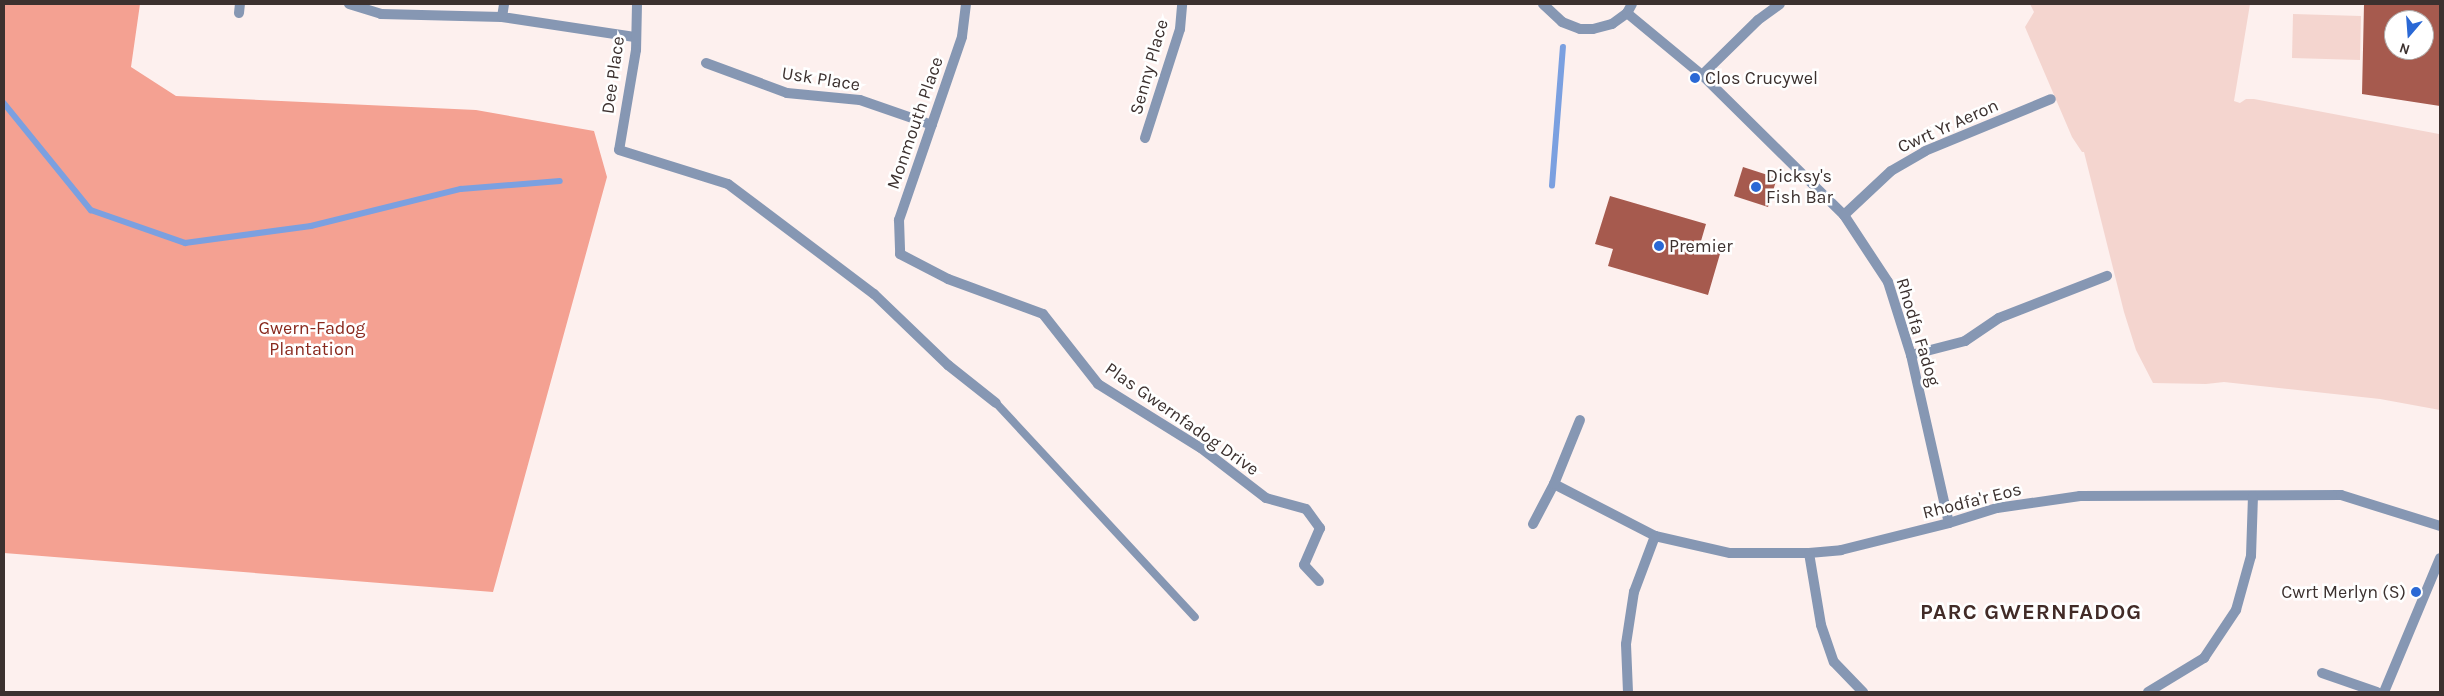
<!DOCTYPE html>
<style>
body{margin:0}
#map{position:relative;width:2444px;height:696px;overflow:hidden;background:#fdf0ee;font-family:Karla,sans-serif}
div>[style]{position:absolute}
.green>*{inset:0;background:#f4d5cf}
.forest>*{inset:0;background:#f4a192}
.stream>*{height:5.5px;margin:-2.75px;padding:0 2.75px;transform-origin:2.75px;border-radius:2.75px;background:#7ba0e0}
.building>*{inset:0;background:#a65a4e}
.lane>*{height:8px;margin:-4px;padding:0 4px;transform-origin:4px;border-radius:4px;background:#8697b3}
.street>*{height:10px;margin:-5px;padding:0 5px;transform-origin:5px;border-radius:5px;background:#8697b3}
.dots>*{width:14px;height:14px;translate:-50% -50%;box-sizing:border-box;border:2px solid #fff;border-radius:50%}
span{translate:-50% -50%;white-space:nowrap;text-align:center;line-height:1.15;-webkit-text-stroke:5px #fff;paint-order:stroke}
.street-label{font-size:18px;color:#3c312f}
.poi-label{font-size:18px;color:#3c312f}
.left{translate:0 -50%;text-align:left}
.right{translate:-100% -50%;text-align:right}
.park-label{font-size:18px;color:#89291e}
.district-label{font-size:22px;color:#422b27;font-weight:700;letter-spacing:1px}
.frame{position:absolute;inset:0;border:5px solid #3c312f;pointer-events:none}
.north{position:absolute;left:2384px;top:10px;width:50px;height:50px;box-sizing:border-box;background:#fff;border:1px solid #b1adac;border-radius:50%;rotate:198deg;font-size:14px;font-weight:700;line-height:20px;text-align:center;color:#3c312f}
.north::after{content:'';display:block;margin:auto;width:18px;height:22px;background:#2a68d5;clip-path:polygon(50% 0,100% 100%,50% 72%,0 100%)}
</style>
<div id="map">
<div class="green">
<div style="clip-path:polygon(2030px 4px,2250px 4px,2234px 101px,2240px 103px,2246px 99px,2254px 99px,2439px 134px,2440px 410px,2380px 399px,2224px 382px,2206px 384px,2153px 383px,2136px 350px,2124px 312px,2084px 152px,2082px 152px,2072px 137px,2025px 27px,2034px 12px)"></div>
<div style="clip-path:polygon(2293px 14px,2361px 16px,2360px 60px,2292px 58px)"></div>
</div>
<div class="forest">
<div style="clip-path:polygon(4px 4px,140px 4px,131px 67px,176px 96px,476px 110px,594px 131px,607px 177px,493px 592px,4px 553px)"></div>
</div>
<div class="stream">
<div style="left:4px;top:103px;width:138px;rotate:50.9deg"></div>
<div style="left:91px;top:210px;width:100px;rotate:19.3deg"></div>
<div style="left:185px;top:243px;width:127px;rotate:-7.7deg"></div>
<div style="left:311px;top:226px;width:154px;rotate:-13.9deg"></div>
<div style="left:461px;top:189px;width:99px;rotate:-4.6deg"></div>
<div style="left:1552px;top:186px;width:139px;rotate:-85.5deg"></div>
</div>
<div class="building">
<div style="clip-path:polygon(evenodd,2364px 4px,2440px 4px,2440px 106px,2362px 94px,2364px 4px,2394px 20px,2424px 20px,2424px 50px,2394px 50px,2394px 20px)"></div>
<div style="clip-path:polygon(1743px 167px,1777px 178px,1768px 207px,1734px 196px)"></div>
<div style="clip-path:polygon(1610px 196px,1706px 224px,1701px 241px,1722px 247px,1708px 295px,1608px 266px,1613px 249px,1595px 244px)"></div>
</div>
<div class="lane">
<div style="left:996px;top:403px;width:292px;rotate:47.1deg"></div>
</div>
<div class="street">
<div style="left:349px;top:4px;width:34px;rotate:17deg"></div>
<div style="left:381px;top:14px;width:121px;rotate:1.4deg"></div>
<div style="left:502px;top:17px;width:134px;rotate:8.6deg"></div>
<div style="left:637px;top:4px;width:46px;rotate:91.2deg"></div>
<div style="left:636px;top:50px;width:101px;rotate:99.6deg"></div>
<div style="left:619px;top:150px;width:114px;rotate:17.3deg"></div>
<div style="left:728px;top:184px;width:183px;rotate:37deg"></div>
<div style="left:874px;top:294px;width:103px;rotate:43.8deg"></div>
<div style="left:948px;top:365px;width:61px;rotate:38.4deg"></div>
<div style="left:966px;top:4px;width:33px;rotate:97deg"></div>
<div style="left:962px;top:37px;width:194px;rotate:109deg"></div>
<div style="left:899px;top:220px;width:34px;rotate:88deg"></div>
<div style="left:900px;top:254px;width:54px;rotate:27.5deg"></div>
<div style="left:948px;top:279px;width:101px;rotate:20.2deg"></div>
<div style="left:1043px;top:314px;width:89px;rotate:51.8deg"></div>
<div style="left:1098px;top:384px;width:121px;rotate:31.9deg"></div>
<div style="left:1201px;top:448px;width:82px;rotate:37.6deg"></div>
<div style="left:1266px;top:498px;width:41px;rotate:15.4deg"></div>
<div style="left:1306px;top:509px;width:24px;rotate:54deg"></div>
<div style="left:1320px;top:528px;width:40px;rotate:113.4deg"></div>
<div style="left:1304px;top:565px;width:22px;rotate:47deg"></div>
<div style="left:1543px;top:4px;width:26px;rotate:43deg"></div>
<div style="left:1562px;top:22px;width:19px;rotate:21deg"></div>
<div style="left:1580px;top:29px;width:13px"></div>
<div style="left:1593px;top:29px;width:20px;rotate:-15deg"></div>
<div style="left:1612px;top:24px;width:19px;rotate:-36deg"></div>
<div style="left:1627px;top:13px;width:10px;rotate:-61deg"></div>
<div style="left:239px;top:13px;width:9px;rotate:-84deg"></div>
<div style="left:1627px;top:13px;width:97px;rotate:39.6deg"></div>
<div style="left:1702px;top:75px;width:199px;rotate:44.6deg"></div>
<div style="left:1844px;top:215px;width:80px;rotate:56.7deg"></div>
<div style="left:1888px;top:282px;width:77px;rotate:72.5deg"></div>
<div style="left:1911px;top:355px;width:172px;rotate:77.3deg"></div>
<div style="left:502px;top:17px;width:13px;rotate:-81deg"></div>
<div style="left:706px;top:63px;width:86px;rotate:20.3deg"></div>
<div style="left:787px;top:93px;width:73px;rotate:5.5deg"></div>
<div style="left:860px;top:100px;width:76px;rotate:19.1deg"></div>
<div style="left:1702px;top:75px;width:78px;rotate:-44.5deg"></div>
<div style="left:1758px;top:20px;width:27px;rotate:-36deg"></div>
<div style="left:1145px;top:138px;width:114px;rotate:-72.2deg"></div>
<div style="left:1180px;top:29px;width:25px;rotate:-85deg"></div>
<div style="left:1844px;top:215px;width:64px;rotate:-43.1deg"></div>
<div style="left:1891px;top:171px;width:39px;rotate:-30deg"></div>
<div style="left:1925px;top:151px;width:136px;rotate:-22.4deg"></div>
<div style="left:1911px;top:355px;width:56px;rotate:-14.5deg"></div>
<div style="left:1965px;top:341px;width:41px;rotate:-34.1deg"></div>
<div style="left:1999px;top:318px;width:116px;rotate:-21.3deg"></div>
<div style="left:1554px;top:484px;width:114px;rotate:27.2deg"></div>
<div style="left:1655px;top:536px;width:77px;rotate:12.8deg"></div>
<div style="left:1730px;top:553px;width:79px"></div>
<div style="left:1809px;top:553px;width:32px;rotate:-5deg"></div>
<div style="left:1841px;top:550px;width:111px;rotate:-14deg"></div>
<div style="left:1949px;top:523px;width:50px;rotate:-17.4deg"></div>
<div style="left:1997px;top:508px;width:84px;rotate:-8.2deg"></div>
<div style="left:2080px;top:496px;width:261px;rotate:-0.2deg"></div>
<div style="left:2341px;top:495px;width:104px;rotate:17.4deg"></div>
<div style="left:1533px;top:524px;width:45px;rotate:-62.3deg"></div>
<div style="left:1554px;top:484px;width:69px;rotate:-67.9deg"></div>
<div style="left:1809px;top:553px;width:73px;rotate:80.5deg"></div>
<div style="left:1821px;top:625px;width:39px;rotate:71deg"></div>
<div style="left:1834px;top:662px;width:42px;rotate:46deg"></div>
<div style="left:2322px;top:673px;width:58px;rotate:19.1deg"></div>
<div style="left:1628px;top:692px;width:48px;rotate:-92.4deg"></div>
<div style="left:1626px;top:644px;width:53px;rotate:-81.3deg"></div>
<div style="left:1634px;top:592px;width:60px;rotate:-69.4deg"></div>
<div style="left:2148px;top:692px;width:66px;rotate:-31.3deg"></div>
<div style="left:2204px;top:658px;width:58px;rotate:-56.3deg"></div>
<div style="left:2236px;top:610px;width:56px;rotate:-74.5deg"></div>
<div style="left:2251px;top:556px;width:60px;rotate:-88.1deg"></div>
<div style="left:2384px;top:692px;width:145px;rotate:-67.3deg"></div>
</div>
<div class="dots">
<div style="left:1695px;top:78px;background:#2a68d5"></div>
<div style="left:1756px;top:187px;background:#2a68d5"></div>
<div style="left:1659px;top:246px;background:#2a68d5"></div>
<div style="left:2416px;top:592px;background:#2a68d5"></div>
</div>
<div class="street-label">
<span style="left:1149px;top:67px;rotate:-74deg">Senny Place</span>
<span style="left:613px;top:75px;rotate:-82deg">Dee Place</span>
<span style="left:821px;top:79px;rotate:9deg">Usk Place</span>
<span style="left:915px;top:123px;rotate:-71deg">Monmouth Place</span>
<span style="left:1948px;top:126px;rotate:-24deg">Cwrt Yr Aeron</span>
<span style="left:1918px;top:332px;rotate:73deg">Rhodfa Fadog</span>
<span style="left:1182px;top:419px;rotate:35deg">Plas Gwernfadog Drive</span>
<span style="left:1972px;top:501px;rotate:-14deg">Rhodfa'r Eos</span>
</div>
<div class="poi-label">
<span class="left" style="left:1705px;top:78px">Clos Crucywel</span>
<span class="left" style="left:1766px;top:187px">Dicksy's<br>Fish Bar</span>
<span class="left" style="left:1669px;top:246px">Premier</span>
<span class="right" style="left:2406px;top:592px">Cwrt Merlyn (S)</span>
</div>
<div class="park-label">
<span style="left:312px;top:339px">Gwern-Fadog<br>Plantation</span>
</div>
<div class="district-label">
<span style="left:2031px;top:613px">PARC GWERNFADOG</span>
</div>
<div class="frame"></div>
<div class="north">N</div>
</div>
